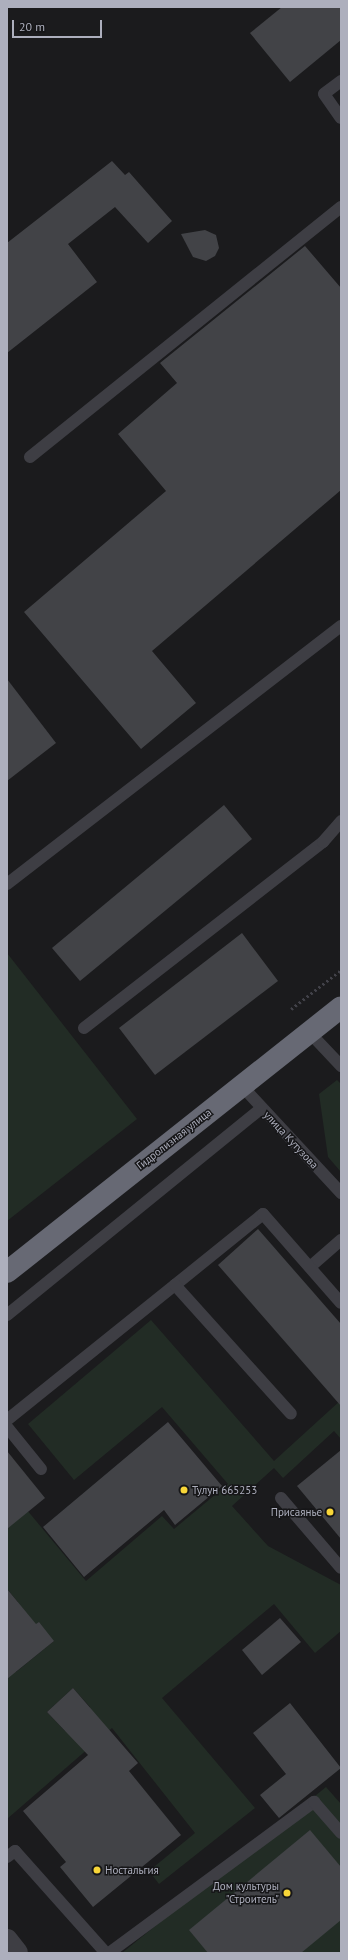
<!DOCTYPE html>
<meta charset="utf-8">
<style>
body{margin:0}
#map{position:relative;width:348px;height:1960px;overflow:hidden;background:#1b1b1d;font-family:"PT Sans",sans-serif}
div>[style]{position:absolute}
.green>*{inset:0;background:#222c25}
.building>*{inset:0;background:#424347}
.path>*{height:2.5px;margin-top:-1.25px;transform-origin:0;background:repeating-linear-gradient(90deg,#424249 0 2px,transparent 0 5px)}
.lane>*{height:12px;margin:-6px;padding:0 6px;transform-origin:6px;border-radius:6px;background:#3e3e44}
.street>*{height:22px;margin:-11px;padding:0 11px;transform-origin:11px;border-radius:11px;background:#3e3e44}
.highway>*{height:22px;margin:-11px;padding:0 11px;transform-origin:11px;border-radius:11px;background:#676974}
.dots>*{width:11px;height:11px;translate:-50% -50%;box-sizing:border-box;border:2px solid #161618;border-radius:50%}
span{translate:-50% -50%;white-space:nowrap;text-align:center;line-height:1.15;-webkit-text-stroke:3px #161618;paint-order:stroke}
.street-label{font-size:11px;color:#adafbd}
.poi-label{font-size:11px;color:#adafbd}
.left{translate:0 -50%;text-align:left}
.right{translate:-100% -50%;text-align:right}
.frame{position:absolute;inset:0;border:8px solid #adafbd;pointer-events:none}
.scale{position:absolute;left:12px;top:20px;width:90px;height:18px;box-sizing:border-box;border:2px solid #adafbd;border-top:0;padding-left:5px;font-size:12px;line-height:14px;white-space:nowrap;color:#adafbd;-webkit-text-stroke:3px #161618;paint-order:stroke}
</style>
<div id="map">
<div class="green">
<div style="clip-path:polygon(7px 953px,137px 1119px,7px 1221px)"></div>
<div style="clip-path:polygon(337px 1080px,341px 1084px,341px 1172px,328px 1157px,319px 1094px)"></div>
<div style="clip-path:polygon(evenodd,151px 1320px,274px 1461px,341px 1400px,341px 1439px,334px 1431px,283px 1478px,274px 1468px,232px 1506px,268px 1546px,341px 1585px,341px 1631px,315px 1653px,274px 1604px,162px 1698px,255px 1808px,159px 1884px,149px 1871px,195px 1833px,112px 1728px,7px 1819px,7px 1662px,16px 1672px,54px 1641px,7px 1649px,18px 1602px,7px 1589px,7px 1486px,86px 1581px,162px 1516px,174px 1529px,228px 1484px,162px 1407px,74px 1480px,28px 1424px,151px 1320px,73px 1688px,90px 1707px,65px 1731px,47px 1712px,73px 1688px)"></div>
<div style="clip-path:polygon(326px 1787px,341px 1804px,341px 1953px,122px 1953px)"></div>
</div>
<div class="building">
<div style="clip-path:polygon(282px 7px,341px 7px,341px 40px,290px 82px,250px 33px)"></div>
<div style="clip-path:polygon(112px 161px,125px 175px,129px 172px,172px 221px,148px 243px,115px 207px,68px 244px,97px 282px,7px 353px,7px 243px)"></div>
<div style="clip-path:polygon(205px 230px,216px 235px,219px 248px,215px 256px,206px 261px,193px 257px,181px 234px)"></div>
<div style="clip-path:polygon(305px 246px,341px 288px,341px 490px,152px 651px,196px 703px,141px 749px,24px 612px,166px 491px,118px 434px,177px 383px,160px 363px)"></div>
<div style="clip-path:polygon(7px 679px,56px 743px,7px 781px)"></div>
<div style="clip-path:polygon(224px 805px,252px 839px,80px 981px,52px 948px)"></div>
<div style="clip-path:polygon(242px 933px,278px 981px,155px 1075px,119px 1028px)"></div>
<div style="clip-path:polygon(258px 1229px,341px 1324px,341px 1406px,218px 1265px)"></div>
<div style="clip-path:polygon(168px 1422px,222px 1486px,175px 1525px,164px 1510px,84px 1577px,43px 1527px)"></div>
<div style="clip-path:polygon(341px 1450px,341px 1539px,297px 1486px)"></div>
<div style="clip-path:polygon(7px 1451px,45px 1498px,7px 1529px)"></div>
<div style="clip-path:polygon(7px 1589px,36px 1624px,39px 1622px,54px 1641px,7px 1679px)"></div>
<div style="clip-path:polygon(280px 1618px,301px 1642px,262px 1675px,242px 1650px)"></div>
<div style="clip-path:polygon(73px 1688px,138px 1763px,129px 1771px,181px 1835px,93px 1907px,60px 1867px,66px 1862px,23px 1811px,88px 1755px,47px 1712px)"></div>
<div style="clip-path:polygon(290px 1703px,341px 1768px,279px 1818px,260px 1795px,286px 1774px,253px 1733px)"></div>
<div style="clip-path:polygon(310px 1830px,341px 1867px,341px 1920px,301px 1953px,208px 1953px,189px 1930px)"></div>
</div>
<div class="path">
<div style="left:291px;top:1009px;width:63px;rotate:-38deg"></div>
</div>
<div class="lane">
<div style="left:341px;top:81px;width:21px;rotate:143deg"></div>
<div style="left:324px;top:94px;width:29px;rotate:55deg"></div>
<div style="left:30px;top:457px;width:399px;rotate:-38.8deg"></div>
<div style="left:7px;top:884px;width:422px;rotate:-37.7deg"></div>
<div style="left:84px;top:1028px;width:303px;rotate:-37.9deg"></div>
<div style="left:323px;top:842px;width:28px;rotate:-49deg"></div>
<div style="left:309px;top:1032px;width:47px;rotate:46.7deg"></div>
<div style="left:242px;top:1086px;width:146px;rotate:47.2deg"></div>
<div style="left:310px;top:1267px;width:41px;rotate:-41.1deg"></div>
<div style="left:175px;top:1285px;width:113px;rotate:-38.9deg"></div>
<div style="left:263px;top:1214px;width:118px;rotate:48.8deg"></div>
<div style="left:7px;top:1315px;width:328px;rotate:-39.1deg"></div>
<div style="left:7px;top:1420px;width:216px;rotate:-38.8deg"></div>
<div style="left:175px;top:1285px;width:173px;rotate:48deg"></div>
<div style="left:7px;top:1427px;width:54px;rotate:51deg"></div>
<div style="left:281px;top:1498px;width:92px;rotate:49.4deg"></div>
<div style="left:7px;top:1857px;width:10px;rotate:-37deg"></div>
<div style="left:15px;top:1851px;width:137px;rotate:48.3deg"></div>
<div style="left:109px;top:1953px;width:255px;rotate:-36.4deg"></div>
<div style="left:314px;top:1802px;width:41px;rotate:48.9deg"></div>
</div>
<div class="street">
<div style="left:7px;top:1940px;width:16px;rotate:52deg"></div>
</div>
<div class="highway">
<div style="left:7px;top:1272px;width:426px;rotate:-38.4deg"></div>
</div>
<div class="dots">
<div style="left:184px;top:1490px;background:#f8d638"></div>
<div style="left:330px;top:1512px;background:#f8d638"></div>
<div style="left:97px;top:1870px;background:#f8d638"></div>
<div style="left:287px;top:1893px;background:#f8d638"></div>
</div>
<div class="street-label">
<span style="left:174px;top:1139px;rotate:-38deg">Гидролизная улица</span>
<span style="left:291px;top:1140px;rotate:47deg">улица Кутузова</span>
</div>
<div class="poi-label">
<span class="left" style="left:192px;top:1490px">Тулун 665253</span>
<span class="right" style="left:322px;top:1512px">Присаянье</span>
<span class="left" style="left:105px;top:1870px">Ностальгия</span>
<span class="right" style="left:279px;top:1893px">Дом культуры<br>"Строитель"</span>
</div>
<div class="frame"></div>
<div class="scale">20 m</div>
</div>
